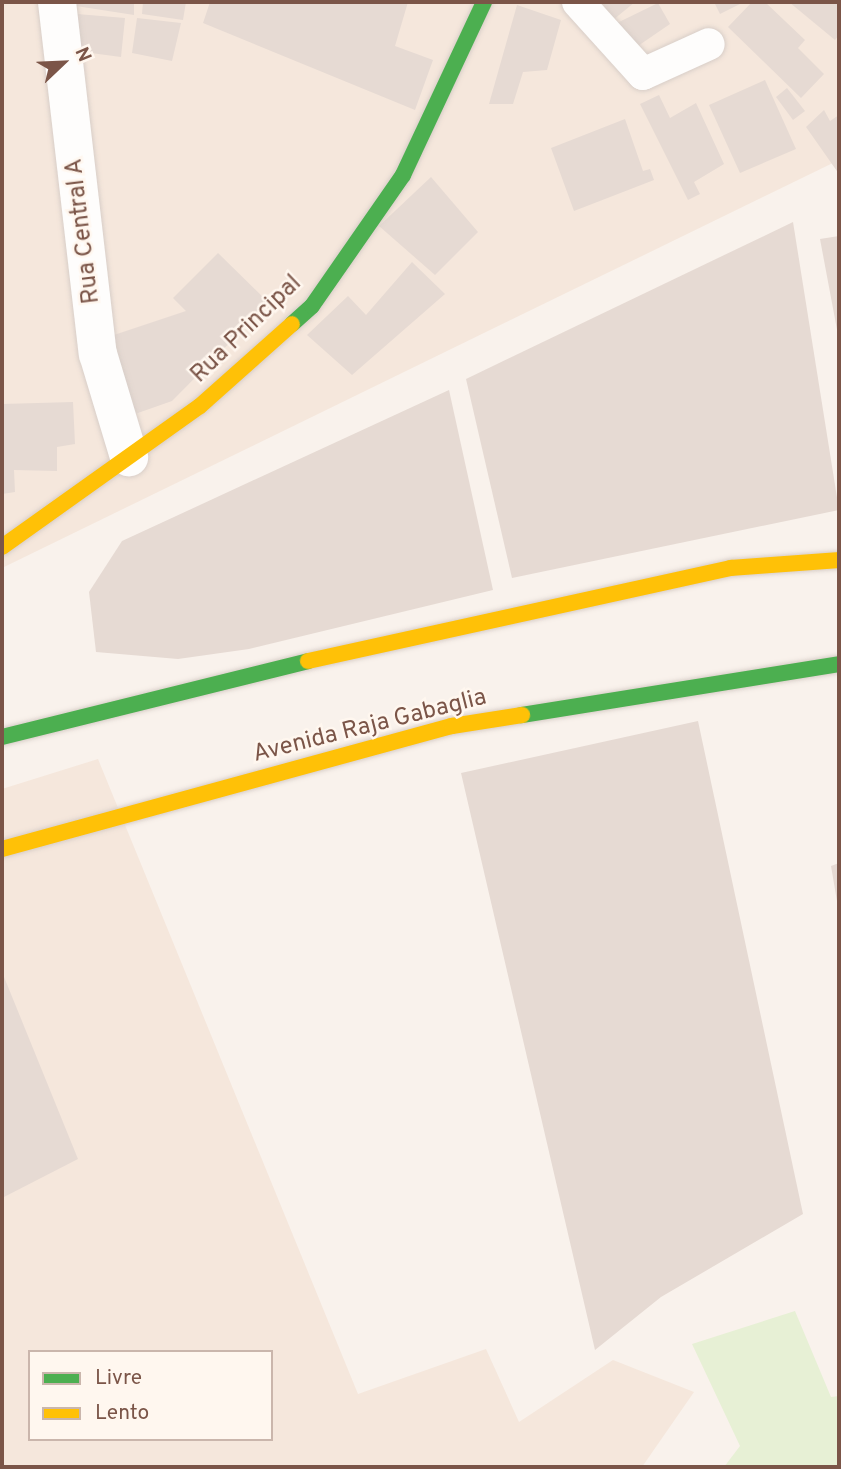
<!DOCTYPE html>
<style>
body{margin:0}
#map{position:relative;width:841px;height:1469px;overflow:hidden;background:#f9f2ec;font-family:Overpass,sans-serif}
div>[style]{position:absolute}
.residential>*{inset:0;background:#f5e7dc}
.green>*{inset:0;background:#e7f0d5}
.building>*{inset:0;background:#e6dad3}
.roads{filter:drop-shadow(0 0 2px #d8cec8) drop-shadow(0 0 2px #d8cec8)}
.lane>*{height:32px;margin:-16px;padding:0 16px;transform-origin:16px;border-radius:16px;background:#fefdfc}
.street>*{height:38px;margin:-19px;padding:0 19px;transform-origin:19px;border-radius:19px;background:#fefdfc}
.fast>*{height:16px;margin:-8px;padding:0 8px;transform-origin:8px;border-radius:8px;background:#4caf50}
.slow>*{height:16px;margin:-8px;padding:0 8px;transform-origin:8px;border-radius:8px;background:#ffc107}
span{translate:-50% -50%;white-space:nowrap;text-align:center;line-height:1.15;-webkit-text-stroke:5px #fff7ef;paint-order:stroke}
.street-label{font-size:24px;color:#7b5548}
.frame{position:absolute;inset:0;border:4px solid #7b5548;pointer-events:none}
.legend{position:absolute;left:28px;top:1350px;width:245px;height:91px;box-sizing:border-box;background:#fff7ef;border:2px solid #cab6ac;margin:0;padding:9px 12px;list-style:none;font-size:21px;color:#7b5548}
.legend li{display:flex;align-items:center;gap:14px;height:35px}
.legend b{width:35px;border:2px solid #cab6ac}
.north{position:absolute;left:28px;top:28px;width:70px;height:70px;-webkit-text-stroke:5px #fff7ef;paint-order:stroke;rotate:67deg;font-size:19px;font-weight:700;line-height:28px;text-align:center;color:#7b5548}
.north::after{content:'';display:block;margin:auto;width:24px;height:32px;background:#7b5548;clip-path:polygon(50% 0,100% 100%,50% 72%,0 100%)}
</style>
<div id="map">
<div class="residential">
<div style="clip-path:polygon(2px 2px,839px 2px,839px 160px,2px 568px)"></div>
<div style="clip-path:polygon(evenodd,98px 759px,358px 1394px,486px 1349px,519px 1422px,613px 1360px,694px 1392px,642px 1467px,2px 1467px,2px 789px,98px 759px,30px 1352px,271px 1352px,271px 1439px,30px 1439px,30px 1352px)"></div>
</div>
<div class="green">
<div style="clip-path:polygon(795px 1311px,831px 1397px,839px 1396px,839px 1467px,724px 1467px,740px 1446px,692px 1344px)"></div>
</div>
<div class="building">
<div style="clip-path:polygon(76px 2px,134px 2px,134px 15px,76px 6px)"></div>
<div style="clip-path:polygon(143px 2px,186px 2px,183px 20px,142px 14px)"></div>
<div style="clip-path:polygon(210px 2px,408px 2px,395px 46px,433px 60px,415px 110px,203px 23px)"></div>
<div style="clip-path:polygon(602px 2px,635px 2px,613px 20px)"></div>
<div style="clip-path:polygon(714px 2px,744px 2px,720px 14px)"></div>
<div style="clip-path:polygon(752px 2px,765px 2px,805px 40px,798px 48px,824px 74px,801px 98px,728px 27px)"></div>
<div style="clip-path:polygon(789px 2px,837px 2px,839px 35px,835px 40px)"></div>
<div style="clip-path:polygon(658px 3px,670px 24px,635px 48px,617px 23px)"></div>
<div style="clip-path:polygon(517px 5px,561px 20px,547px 70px,523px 72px,513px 104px,489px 104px)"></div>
<div style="clip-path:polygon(77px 14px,125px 18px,121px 57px,76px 51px)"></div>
<div style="clip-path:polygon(137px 18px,181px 23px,172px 61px,132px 53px)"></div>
<div style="clip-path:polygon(765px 80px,796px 149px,740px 173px,709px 105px)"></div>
<div style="clip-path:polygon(787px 88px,805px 111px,793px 120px,776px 97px)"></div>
<div style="clip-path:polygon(659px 95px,670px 118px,696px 103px,724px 164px,694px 182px,700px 194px,688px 200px,640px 104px)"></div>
<div style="clip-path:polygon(824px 110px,830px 121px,839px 115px,839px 174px,806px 127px)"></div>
<div style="clip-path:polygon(625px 119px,643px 171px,650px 169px,654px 180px,574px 211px,551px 148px)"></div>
<div style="clip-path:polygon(431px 177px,478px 232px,435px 275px,379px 226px)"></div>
<div style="clip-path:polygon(793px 222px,839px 510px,512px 578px,466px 379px)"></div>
<div style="clip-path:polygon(839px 236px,839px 335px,838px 335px,820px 239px)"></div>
<div style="clip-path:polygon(218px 253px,269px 303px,172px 401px,135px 414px,108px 337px,186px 311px,173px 298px)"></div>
<div style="clip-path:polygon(412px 262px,445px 294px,352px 375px,307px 335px,348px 296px,366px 315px)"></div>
<div style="clip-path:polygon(449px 390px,493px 590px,249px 649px,178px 659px,96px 652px,89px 592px,122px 541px)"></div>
<div style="clip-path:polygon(73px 402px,75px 444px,57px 447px,57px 471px,14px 470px,15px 492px,2px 494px,2px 404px)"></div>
<div style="clip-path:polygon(698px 721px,803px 1214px,661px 1297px,595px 1350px,461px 773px)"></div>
<div style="clip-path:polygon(839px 863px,839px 907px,838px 907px,831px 866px)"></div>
<div style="clip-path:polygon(2px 972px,78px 1159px,2px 1198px)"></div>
</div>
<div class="roads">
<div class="lane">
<div style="left:578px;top:2px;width:97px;rotate:47.9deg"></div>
<div style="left:643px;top:74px;width:72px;rotate:-24.4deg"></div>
</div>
<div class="street">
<div style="left:57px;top:2px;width:354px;rotate:83.4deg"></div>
<div style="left:98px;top:354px;width:108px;rotate:73.2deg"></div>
</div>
<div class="fast">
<div style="left:292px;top:324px;width:27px;rotate:-42deg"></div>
<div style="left:312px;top:306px;width:160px;rotate:-55.2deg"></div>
<div style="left:403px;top:175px;width:191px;rotate:-64.9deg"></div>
<div style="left:522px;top:715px;width:321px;rotate:-9.1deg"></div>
<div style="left:2px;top:737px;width:315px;rotate:-13.9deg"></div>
</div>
<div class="slow">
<div style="left:2px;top:547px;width:243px;rotate:-35.5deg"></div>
<div style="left:200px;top:406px;width:123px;rotate:-41.7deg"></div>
<div style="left:308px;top:661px;width:433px;rotate:-12.4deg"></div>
<div style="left:731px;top:568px;width:108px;rotate:-4.2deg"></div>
<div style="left:2px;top:849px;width:467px;rotate:-15.3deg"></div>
<div style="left:452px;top:726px;width:71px;rotate:-8.9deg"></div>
</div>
</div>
<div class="street-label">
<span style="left:84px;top:231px;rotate:-97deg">Rua Central A</span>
<span style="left:247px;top:330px;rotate:-44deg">Rua Principal</span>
<span style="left:370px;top:727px;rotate:-14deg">Avenida Raja Gabaglia</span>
</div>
<div class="frame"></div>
<ul class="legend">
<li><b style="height:9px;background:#4caf50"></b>Livre</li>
<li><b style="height:9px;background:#ffc107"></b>Lento</li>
</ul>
<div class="north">N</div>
</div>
